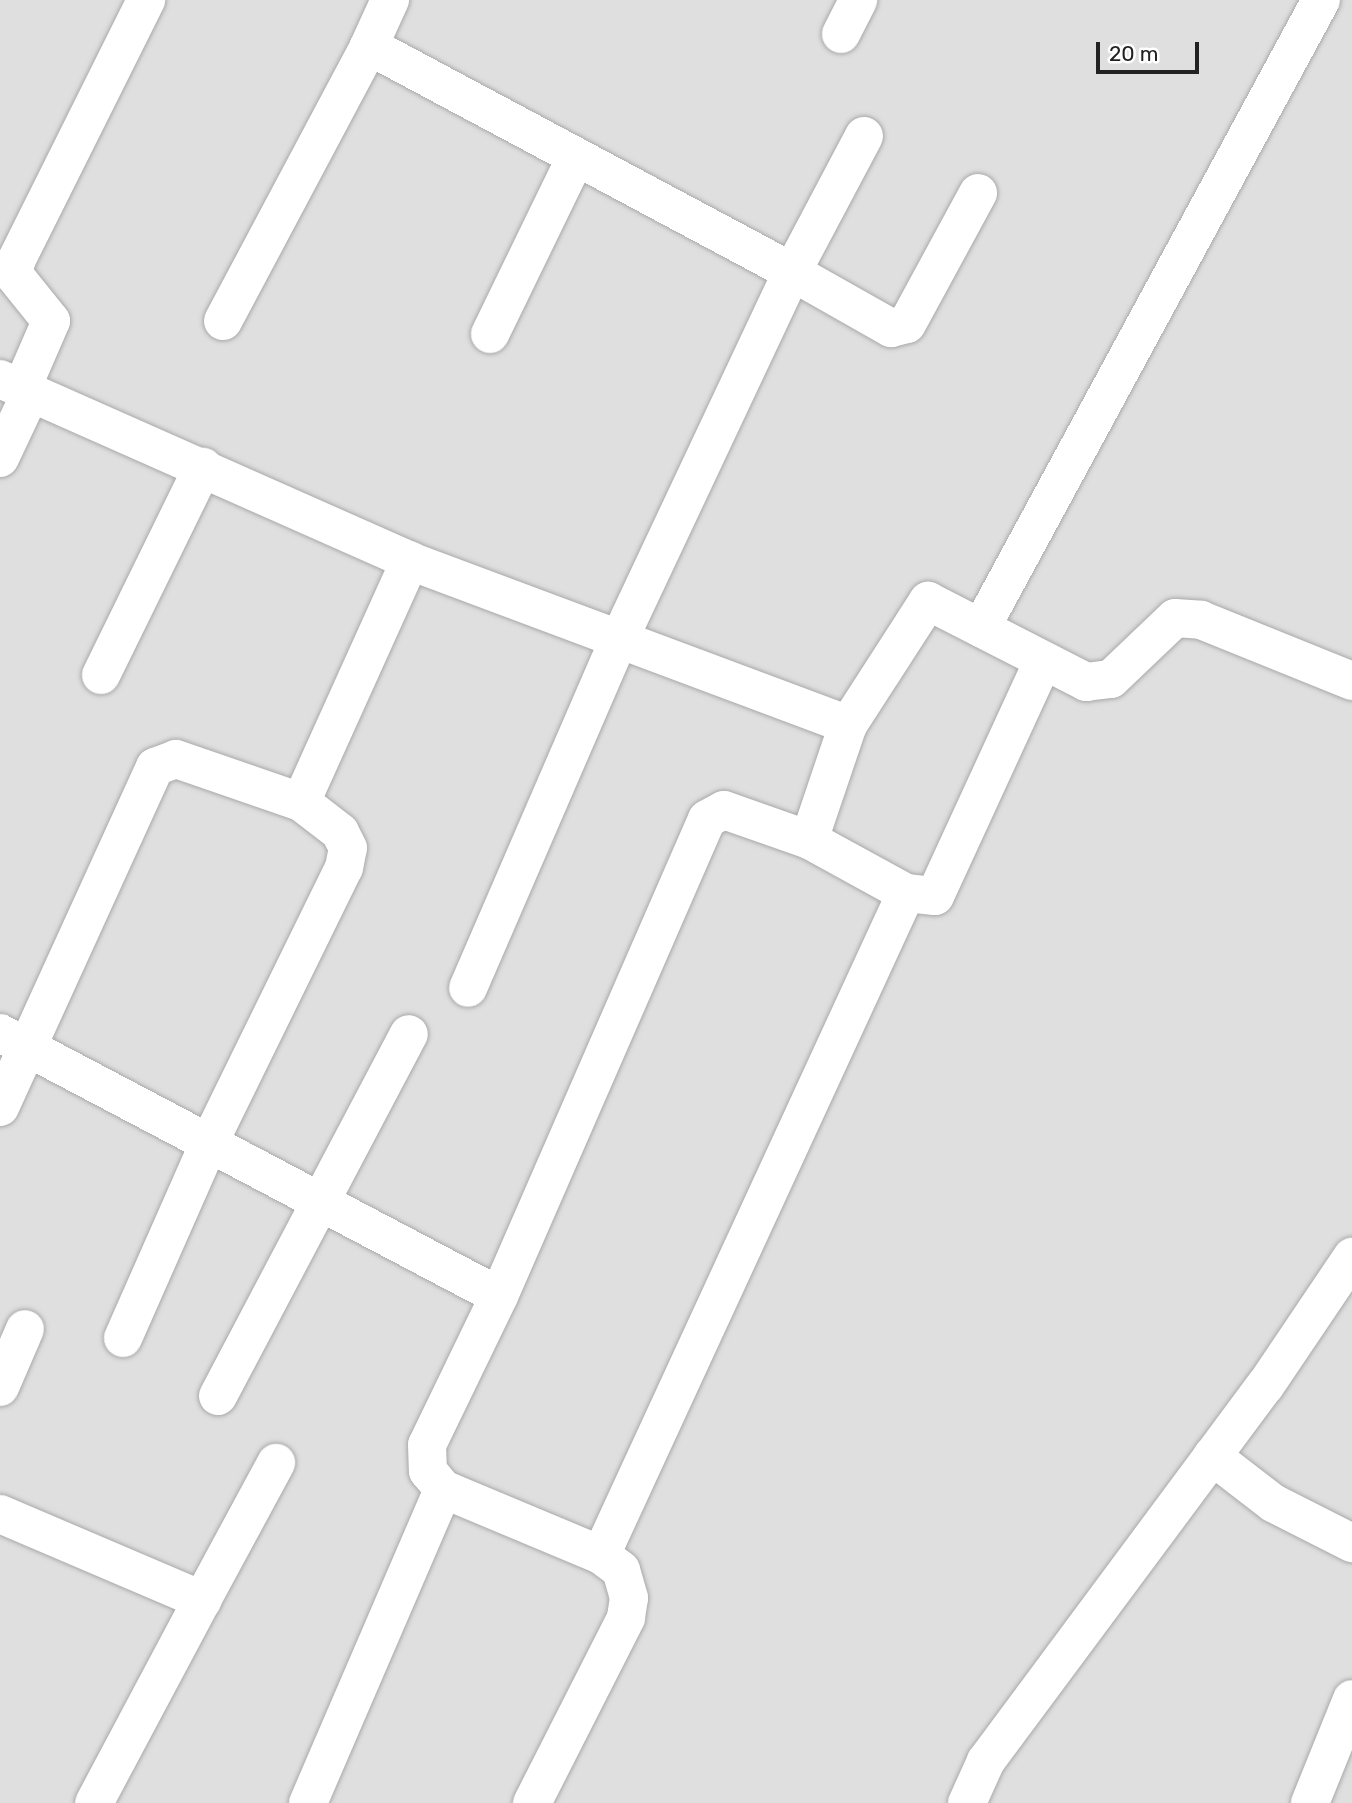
<!DOCTYPE html>
<style>
body{margin:0}
#map{position:relative;width:1352px;height:1803px;overflow:hidden;background:#f2efe9;font-family:Rubik,sans-serif}
div>[style]{position:absolute}
.residential>*{inset:0;background:#e0dfdf}
.roads{filter:drop-shadow(0 0 2px #a9a9a9) drop-shadow(0 0 2px #a9a9a9)}
.minor>*{height:38px;margin:-19px;padding:0 19px;transform-origin:19px;border-radius:19px;background:#fff}
.tertiary>*{height:38px;margin:-19px;padding:0 19px;transform-origin:19px;border-radius:19px;background:#fff}
span{translate:-50% -50%;white-space:nowrap;text-align:center;line-height:1.15;-webkit-text-stroke:6px #fff;paint-order:stroke}
.scale{position:absolute;left:1096px;top:42px;width:103px;height:32px;box-sizing:border-box;border:4px solid #222;border-top:0;padding-left:9px;font-size:21px;line-height:24px;white-space:nowrap;color:#222;-webkit-text-stroke:5px #fff;paint-order:stroke}
</style>
<div id="map">
<div class="residential">
<div style="clip-path:polygon(0 0,1352px 0,1352px 1803px,0 1803px)"></div>
</div>
<div class="roads">
<div class="minor">
<div style="left:841px;top:34px;width:38px;rotate:-63deg"></div>
<div style="left:369px;top:46px;width:51px;rotate:-65.5deg"></div>
<div style="left:864px;top:136px;width:154px;rotate:117.9deg"></div>
<div style="left:792px;top:272px;width:114px;rotate:29.5deg"></div>
<div style="left:891px;top:328px;width:16px;rotate:-14deg"></div>
<div style="left:907px;top:324px;width:149px;rotate:-61.5deg"></div>
<div style="left:223px;top:321px;width:311px;rotate:-62deg"></div>
<div style="left:369px;top:46px;width:480px;rotate:28.1deg"></div>
<div style="left:792px;top:272px;width:406px;rotate:115.2deg"></div>
<div style="left:619px;top:639px;width:380px;rotate:113.4deg"></div>
<div style="left:490px;top:334px;width:197px;rotate:-64.1deg"></div>
<div style="left:0;top:379px;width:449px;rotate:23.9deg"></div>
<div style="left:410px;top:561px;width:468px;rotate:20.5deg"></div>
<div style="left:848px;top:725px;width:148px;rotate:-57.2deg"></div>
<div style="left:928px;top:601px;width:178px;rotate:27.1deg"></div>
<div style="left:1086px;top:682px;width:25px;rotate:-7deg"></div>
<div style="left:1111px;top:679px;width:88px;rotate:-43.6deg"></div>
<div style="left:1175px;top:618px;width:26px;rotate:4deg"></div>
<div style="left:1201px;top:620px;width:163px;rotate:22deg"></div>
<div style="left:22px;top:388px;width:73px;rotate:-66.6deg"></div>
<div style="left:51px;top:321px;width:59px;rotate:-128.8deg"></div>
<div style="left:14px;top:275px;width:14px;rotate:-82deg"></div>
<div style="left:16px;top:261px;width:292px;rotate:-63.5deg"></div>
<div style="left:0;top:458px;width:73px;rotate:-64.8deg"></div>
<div style="left:981px;top:628px;width:714px;rotate:-61.57deg"></div>
<div style="left:101px;top:675px;width:232px;rotate:-63.9deg"></div>
<div style="left:906px;top:893px;width:29px;rotate:6deg"></div>
<div style="left:935px;top:896px;width:256px;rotate:-65.3deg"></div>
<div style="left:0;top:1033px;width:564px;rotate:27.79deg"></div>
<div style="left:499px;top:1296px;width:165px;rotate:115.8deg"></div>
<div style="left:427px;top:1445px;width:26px;rotate:88deg"></div>
<div style="left:428px;top:1471px;width:23px;rotate:50deg"></div>
<div style="left:443px;top:1489px;width:171px;rotate:22.7deg"></div>
<div style="left:601px;top:1555px;width:25px;rotate:37deg"></div>
<div style="left:621px;top:1570px;width:29px;rotate:74deg"></div>
<div style="left:629px;top:1598px;width:20px;rotate:99deg"></div>
<div style="left:626px;top:1618px;width:208px;rotate:116.9deg"></div>
<div style="left:0;top:1107px;width:374px;rotate:-65.5deg"></div>
<div style="left:155px;top:767px;width:22px;rotate:-21deg"></div>
<div style="left:176px;top:759px;width:132px;rotate:19deg"></div>
<div style="left:301px;top:802px;width:265px;rotate:-65.7deg"></div>
<div style="left:499px;top:1296px;width:520px;rotate:-66.44deg"></div>
<div style="left:707px;top:819px;width:19px;rotate:-28deg"></div>
<div style="left:724px;top:810px;width:90px;rotate:19.4deg"></div>
<div style="left:123px;top:1338px;width:215px;rotate:-66.2deg"></div>
<div style="left:210px;top:1141px;width:304px;rotate:-63.9deg"></div>
<div style="left:344px;top:868px;width:20px;rotate:-79deg"></div>
<div style="left:348px;top:848px;width:18px;rotate:-117deg"></div>
<div style="left:340px;top:832px;width:49px;rotate:-142.4deg"></div>
<div style="left:0;top:1387px;width:63px;rotate:-66.7deg"></div>
<div style="left:218px;top:1396px;width:409px;rotate:-62.2deg"></div>
<div style="left:1212px;top:1456px;width:77px;rotate:37.6deg"></div>
<div style="left:1273px;top:1503px;width:89px;rotate:26.9deg"></div>
<div style="left:0;top:1514px;width:220px;rotate:23.1deg"></div>
<div style="left:202px;top:1600px;width:230px;rotate:118deg"></div>
<div style="left:601px;top:1555px;width:729px;rotate:-65.26deg"></div>
<div style="left:906px;top:893px;width:111px;rotate:-151.3deg"></div>
<div style="left:809px;top:840px;width:121px;rotate:-71.3deg"></div>
<div style="left:202px;top:1600px;width:156px;rotate:-61.6deg"></div>
<div style="left:308px;top:1803px;width:342px;rotate:-66.7deg"></div>
<div style="left:1310px;top:1803px;width:112px;rotate:-68deg"></div>
</div>
<div class="tertiary">
<div style="left:967px;top:1803px;width:46px;rotate:-65.7deg"></div>
<div style="left:986px;top:1761px;width:467px;rotate:-53.4deg"></div>
<div style="left:1265px;top:1386px;width:156px;rotate:-56deg"></div>
</div>
</div>
<div class="scale">20 m</div>
</div>
